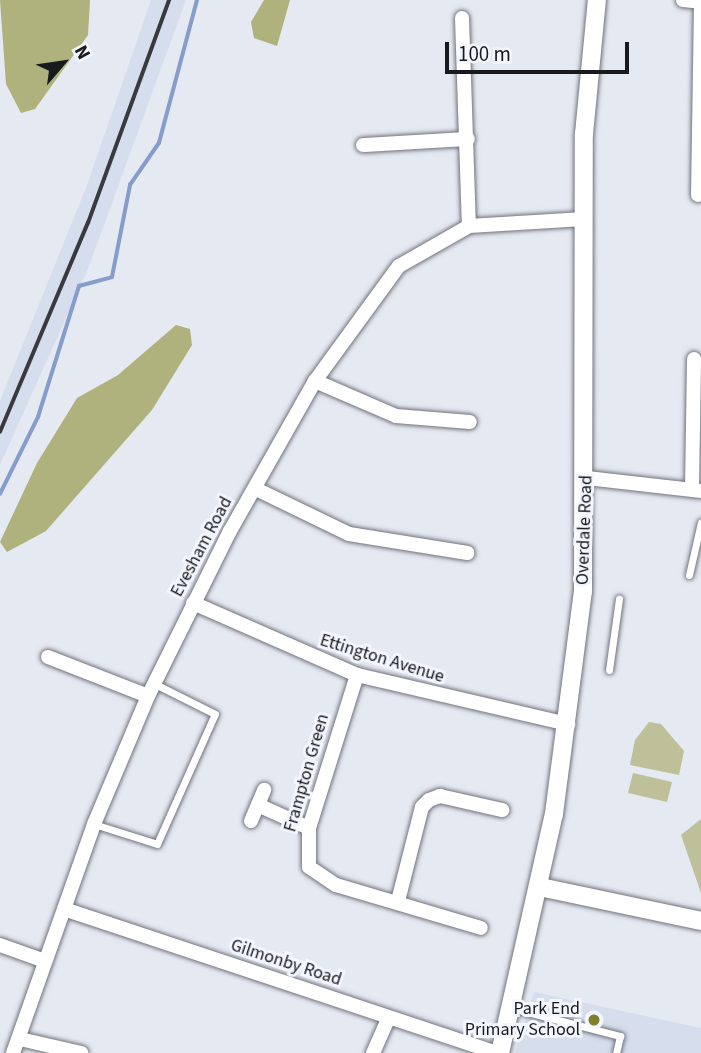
<!DOCTYPE html>
<style>
body{margin:0}
#map{position:relative;width:701px;height:1053px;overflow:hidden;background:#e5e9f2;font-family:"Source Sans 3",sans-serif}
div>[style]{position:absolute}
.built>*{inset:0;background:#d6deee}
.green>*{inset:0;background:#bdc098}
.forest>*{inset:0;background:#afb27c}
.stream>*{height:3.5px;margin:-1.75px;padding:0 1.75px;transform-origin:1.75px;border-radius:1.75px;background:#869dcb}
.roads{filter:drop-shadow(0 0 2px #70737b) drop-shadow(0 0 2px #70737b)}
.service>*{height:7px;margin:-3.5px;padding:0 3.5px;transform-origin:3.5px;border-radius:3.5px;background:#fff}
.minor>*{height:14px;margin:-7px;padding:0 7px;transform-origin:7px;border-radius:7px;background:#fff}
.tertiary>*{height:18px;margin:-9px;padding:0 9px;transform-origin:9px;border-radius:9px;background:#fff}
.rail>*{height:3.5px;margin:-1.75px;padding:0 1.75px;transform-origin:1.75px;border-radius:1.75px;background:#383a3e}
.dots>*{width:19px;height:19px;translate:-50% -50%;box-sizing:border-box;border:4px solid #f3f6fe;border-radius:50%}
span{translate:-50% -50%;white-space:nowrap;text-align:center;line-height:1.15;-webkit-text-stroke:6px #f3f6fe;paint-order:stroke}
.street-label{font-size:18px;color:#181a1d}
.poi-label{font-size:18px;color:#181a1d}
.right{translate:-100% -50%;text-align:right}
.north{position:absolute;left:28px;top:28px;width:70px;height:70px;-webkit-text-stroke:5px #f3f6fe;paint-order:stroke;rotate:61deg;font-size:19px;font-weight:700;line-height:28px;text-align:center;color:#181a1d}
.north::after{content:'';display:block;margin:auto;width:24px;height:32px;background:#181a1d;clip-path:polygon(50% 0,100% 100%,50% 72%,0 100%)}
.scale{position:absolute;left:445px;top:42px;width:184px;height:32px;box-sizing:border-box;border:4px solid #181a1d;border-top:0;padding-left:9px;font-size:21px;line-height:24px;white-space:nowrap;color:#181a1d;-webkit-text-stroke:5px #f3f6fe;paint-order:stroke}
</style>
<div id="map">
<div class="built">
<div style="clip-path:polygon(151px 0,186px 0,88px 269px,0 465px,0 401px,87px 185px)"></div>
<div style="clip-path:polygon(534px 992px,701px 1028px,701px 1053px,515px 1053px)"></div>
</div>
<div class="green">
<div style="clip-path:polygon(649px 722px,661px 724px,684px 751px,679px 775px,630px 765px,635px 740px)"></div>
<div style="clip-path:polygon(633px 773px,672px 782px,667px 802px,628px 793px)"></div>
<div style="clip-path:polygon(701px 819px,701px 893px,681px 835px)"></div>
</div>
<div class="forest">
<div style="clip-path:polygon(0 0,90px 0,88px 35px,35px 109px,21px 113px,6px 84px)"></div>
<div style="clip-path:polygon(264px 0,290px 0,277px 46px,254px 38px,251px 22px)"></div>
<div style="clip-path:polygon(176px 325px,190px 329px,192px 345px,152px 410px,46px 531px,7px 552px,0 542px,37px 463px,77px 398px,118px 375px)"></div>
</div>
<div class="stream">
<div style="left:0;top:494px;width:86px;rotate:-63.7deg"></div>
<div style="left:38px;top:417px;width:137px;rotate:-72.6deg"></div>
<div style="left:79px;top:286px;width:34px;rotate:-15deg"></div>
<div style="left:112px;top:277px;width:94px;rotate:-78.9deg"></div>
<div style="left:130px;top:185px;width:51px;rotate:-55.4deg"></div>
<div style="left:159px;top:143px;width:148px;rotate:-75.1deg"></div>
</div>
<div class="roads">
<div class="service">
<div style="left:689px;top:575px;width:54px;rotate:-77.2deg"></div>
<div style="left:609px;top:670px;width:72px;rotate:-82deg"></div>
<div style="left:94px;top:824px;width:66px;rotate:17.6deg"></div>
<div style="left:157px;top:844px;width:142px;rotate:-66deg"></div>
<div style="left:215px;top:714px;width:67px;rotate:-153.4deg"></div>
<div style="left:512px;top:1008px;width:112px;rotate:14.5deg"></div>
<div style="left:620px;top:1036px;width:17px;rotate:103deg"></div>
</div>
<div class="minor">
<div style="left:683px;top:0;width:18px;rotate:6deg"></div>
<div style="left:462px;top:18px;width:208px;rotate:88.1deg"></div>
<div style="left:363px;top:145px;width:105px;rotate:-3.3deg"></div>
<div style="left:698px;top:195px;width:193px;rotate:-89.1deg"></div>
<div style="left:315px;top:381px;width:88px;rotate:23.4deg"></div>
<div style="left:396px;top:416px;width:74px;rotate:4.6deg"></div>
<div style="left:587px;top:478px;width:115px;rotate:6.5deg"></div>
<div style="left:256px;top:489px;width:103px;rotate:25.8deg"></div>
<div style="left:349px;top:534px;width:120px;rotate:9.1deg"></div>
<div style="left:692px;top:489px;width:130px;rotate:-89.1deg"></div>
<div style="left:193px;top:603px;width:179px;rotate:23.7deg"></div>
<div style="left:357px;top:675px;width:217px;rotate:13.1deg"></div>
<div style="left:48px;top:657px;width:107px;rotate:21.3deg"></div>
<div style="left:357px;top:675px;width:160px;rotate:107.4deg"></div>
<div style="left:309px;top:828px;width:39px;rotate:90deg"></div>
<div style="left:309px;top:867px;width:32px;rotate:34deg"></div>
<div style="left:336px;top:885px;width:151px;rotate:16.5deg"></div>
<div style="left:258px;top:805px;width:56px;rotate:24.3deg"></div>
<div style="left:251px;top:821px;width:34px;rotate:-67deg"></div>
<div style="left:398px;top:901px;width:97px;rotate:-75.7deg"></div>
<div style="left:422px;top:807px;width:10px;rotate:-45deg"></div>
<div style="left:429px;top:800px;width:12px;rotate:-20deg"></div>
<div style="left:440px;top:796px;width:64px;rotate:12.7deg"></div>
<div style="left:64px;top:909px;width:456px;rotate:18.4deg"></div>
<div style="left:0;top:945px;width:48px;rotate:19.6deg"></div>
<div style="left:20px;top:1039px;width:63px;rotate:12.9deg"></div>
<div style="left:13px;top:1053px;width:243px;rotate:-70.5deg"></div>
<div style="left:94px;top:824px;width:139px;rotate:-67.1deg"></div>
<div style="left:148px;top:696px;width:184px;rotate:-63.6deg"></div>
<div style="left:230px;top:531px;width:172px;rotate:-60.5deg"></div>
<div style="left:315px;top:381px;width:142px;rotate:-53.9deg"></div>
<div style="left:399px;top:266px;width:81px;rotate:-29.7deg"></div>
<div style="left:469px;top:226px;width:115px;rotate:-3.5deg"></div>
<div style="left:373px;top:1053px;width:37px;rotate:-66deg"></div>
</div>
<div class="tertiary">
<div style="left:540px;top:887px;width:165px;rotate:11.9deg"></div>
<div style="left:500px;top:1053px;width:245px;rotate:-77.3deg"></div>
<div style="left:554px;top:814px;width:224px;rotate:-82.6deg"></div>
<div style="left:583px;top:592px;width:458px;rotate:-89.9deg"></div>
<div style="left:584px;top:134px;width:135px;rotate:-84.5deg"></div>
</div>
</div>
<div class="rail">
<div style="left:0;top:432px;width:227px;rotate:-67.2deg"></div>
<div style="left:88px;top:223px;width:237px;rotate:-70deg"></div>
</div>
<div class="dots">
<div style="left:594px;top:1020px;background:#7d7f29"></div>
</div>
<div class="street-label">
<span style="left:585px;top:530px;rotate:-88deg">Overdale Road</span>
<span style="left:202px;top:547px;rotate:-62deg">Evesham Road</span>
<span style="left:382px;top:659px;rotate:17deg">Ettington Avenue</span>
<span style="left:307px;top:773px;rotate:-74deg">Frampton Green</span>
<span style="left:286px;top:963px;rotate:18deg">Gilmonby Road</span>
</div>
<div class="poi-label">
<span class="right" style="left:580px;top:1020px">Park End<br>Primary School</span>
</div>
<div class="north">N</div>
<div class="scale">100 m</div>
</div>
